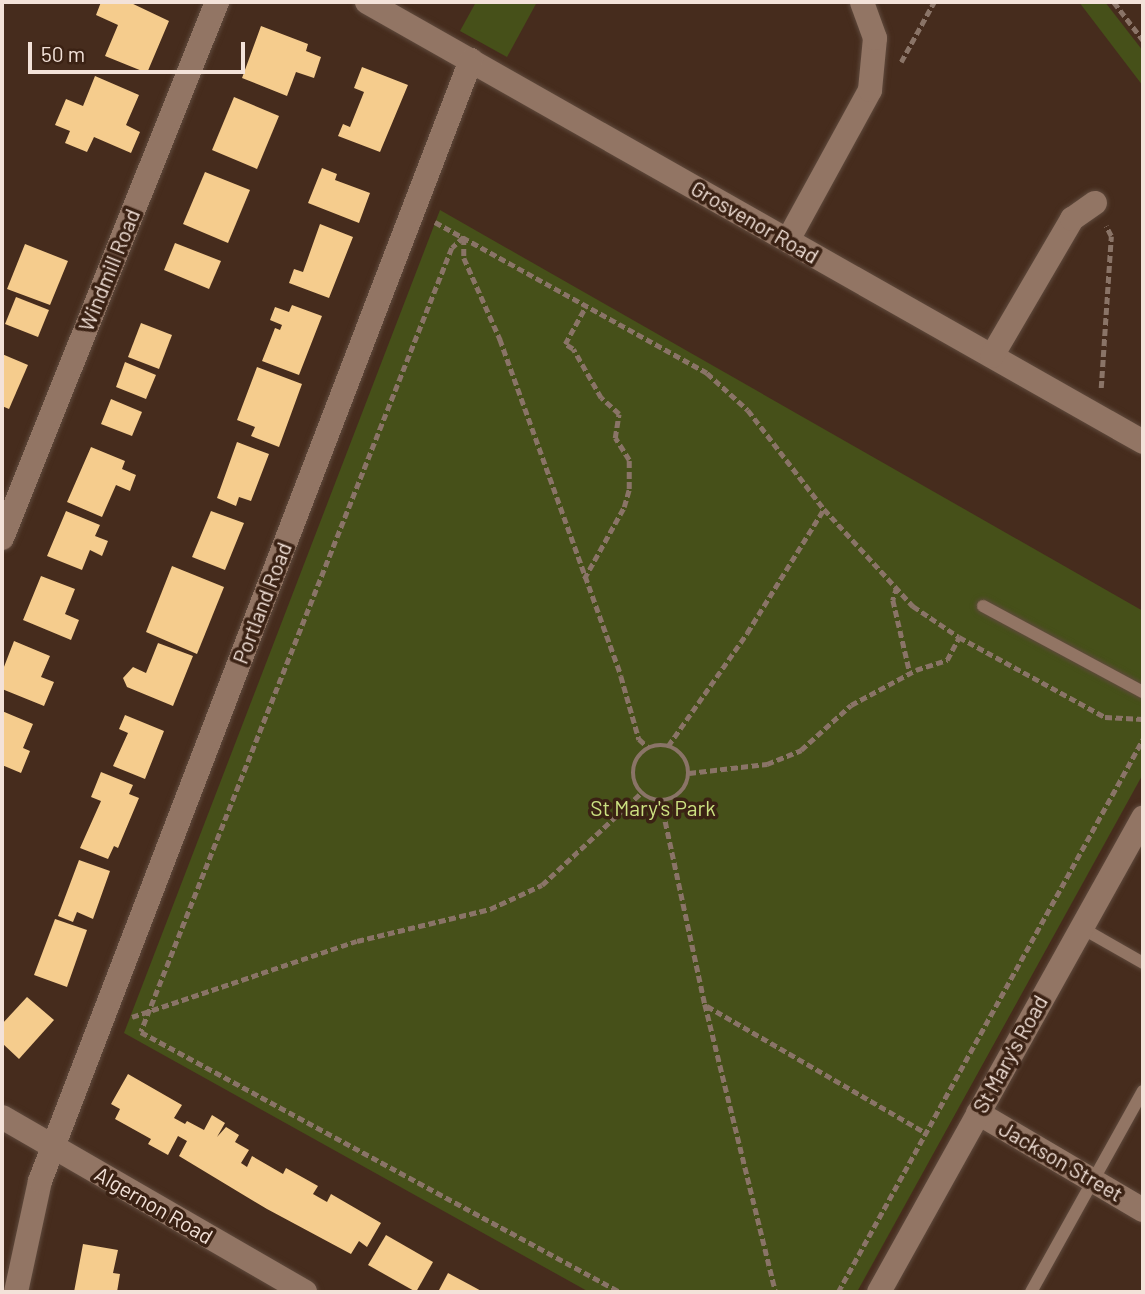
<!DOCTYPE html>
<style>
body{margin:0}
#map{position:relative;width:1145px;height:1294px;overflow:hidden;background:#462c1d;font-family:Barlow,sans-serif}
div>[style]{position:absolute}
.green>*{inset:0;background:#465019}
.building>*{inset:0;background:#f5cc8d}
.path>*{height:4.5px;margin-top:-2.25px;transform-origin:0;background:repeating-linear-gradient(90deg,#8a7467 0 7px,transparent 0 10.5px)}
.path>.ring{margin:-2.25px;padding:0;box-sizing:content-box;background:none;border:4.5px solid #8a7467;border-radius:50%}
.roads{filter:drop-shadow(0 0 2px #5f4a3d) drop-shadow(0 0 2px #5f4a3d)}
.lane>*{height:12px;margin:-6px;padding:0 6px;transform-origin:6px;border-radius:6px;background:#927564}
.street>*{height:24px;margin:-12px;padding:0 12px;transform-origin:12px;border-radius:12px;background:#927564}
span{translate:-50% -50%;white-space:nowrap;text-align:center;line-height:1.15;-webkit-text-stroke:7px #3b2214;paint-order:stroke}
.street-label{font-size:21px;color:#f3e2d9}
.park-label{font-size:21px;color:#cce181}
.frame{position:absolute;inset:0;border:4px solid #f3e2d9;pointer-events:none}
.scale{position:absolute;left:28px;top:42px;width:217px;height:32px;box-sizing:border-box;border:4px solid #f3e2d9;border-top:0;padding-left:9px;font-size:21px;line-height:24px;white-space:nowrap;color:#f3e2d9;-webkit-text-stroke:5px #3b2214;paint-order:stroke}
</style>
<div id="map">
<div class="green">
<div style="clip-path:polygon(476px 2px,537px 2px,507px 57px,460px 31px)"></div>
<div style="clip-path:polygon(1079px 2px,1105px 2px,1143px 51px,1143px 86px)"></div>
<div style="clip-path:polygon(440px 210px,1143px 611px,1143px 774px,857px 1292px,589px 1292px,124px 1033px)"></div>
</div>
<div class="building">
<div style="clip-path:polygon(101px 2px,129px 2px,169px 21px,147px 73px,105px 56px,118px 25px,96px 15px)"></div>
<div style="clip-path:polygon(261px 26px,308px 44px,306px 51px,321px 57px,314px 78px,296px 72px,287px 96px,242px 78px)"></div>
<div style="clip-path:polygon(362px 67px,408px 85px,380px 152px,338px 136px,343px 124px,350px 127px,364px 92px,354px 88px)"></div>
<div style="clip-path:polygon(95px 76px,139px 95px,126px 125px,140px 132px,131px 153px,94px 137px,87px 152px,65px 143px,70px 131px,55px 125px,66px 99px,83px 106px)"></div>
<div style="clip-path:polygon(234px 97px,279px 116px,257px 169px,212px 150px)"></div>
<div style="clip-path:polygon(322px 168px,337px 174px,335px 180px,370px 193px,359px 223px,308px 203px)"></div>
<div style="clip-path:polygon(205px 172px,250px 190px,228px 243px,183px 224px)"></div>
<div style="clip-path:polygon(320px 224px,353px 237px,329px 298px,289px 283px,294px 269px,303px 272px)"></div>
<div style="clip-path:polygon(175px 243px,221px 261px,209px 289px,164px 270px)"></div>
<div style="clip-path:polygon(25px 244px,68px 261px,50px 305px,7px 289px)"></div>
<div style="clip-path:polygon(16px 297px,49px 310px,38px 337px,5px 324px)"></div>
<div style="clip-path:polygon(292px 305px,322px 316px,299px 375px,262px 361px,275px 328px,280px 330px,282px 325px,270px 320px,275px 307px,289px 312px)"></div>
<div style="clip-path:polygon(141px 323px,172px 335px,159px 369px,128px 357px)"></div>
<div style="clip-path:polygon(2px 354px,28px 365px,9px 409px,2px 406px)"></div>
<div style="clip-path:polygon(125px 362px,156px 375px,146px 399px,116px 387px)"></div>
<div style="clip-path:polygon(257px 367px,302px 384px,279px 447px,251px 436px,255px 427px,237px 420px)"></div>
<div style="clip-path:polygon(111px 399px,142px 412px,132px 436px,101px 424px)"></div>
<div style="clip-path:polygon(237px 442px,269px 454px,251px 501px,239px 497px,236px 506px,217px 498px)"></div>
<div style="clip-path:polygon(91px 447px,125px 461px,122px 469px,136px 475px,130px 491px,116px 485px,102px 517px,67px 502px)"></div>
<div style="clip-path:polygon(66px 511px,100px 525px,95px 536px,108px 541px,102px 556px,90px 550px,82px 570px,47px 556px)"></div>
<div style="clip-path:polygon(211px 511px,244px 523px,225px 570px,192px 557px)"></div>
<div style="clip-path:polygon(172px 566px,224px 587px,197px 654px,146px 632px)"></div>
<div style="clip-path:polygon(41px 576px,75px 589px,65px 614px,79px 620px,71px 640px,23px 620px)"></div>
<div style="clip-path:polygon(14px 641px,50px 656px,41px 677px,54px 682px,44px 706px,2px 689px,2px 672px)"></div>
<div style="clip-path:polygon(158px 643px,193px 656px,173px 706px,127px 687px,123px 678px,133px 667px,146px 673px)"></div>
<div style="clip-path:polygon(2px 711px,33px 724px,23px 748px,30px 751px,21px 773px,2px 765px)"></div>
<div style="clip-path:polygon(125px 715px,164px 731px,145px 779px,113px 766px,128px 733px,119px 729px)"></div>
<div style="clip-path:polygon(101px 772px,133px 785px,129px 794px,139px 798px,118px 848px,114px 846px,108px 859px,80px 848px,101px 801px,91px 797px)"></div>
<div style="clip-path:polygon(79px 860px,110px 871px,93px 919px,77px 912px,73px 922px,58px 916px)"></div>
<div style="clip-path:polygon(55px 919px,87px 930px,67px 987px,34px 975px)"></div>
<div style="clip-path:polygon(27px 997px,54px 1020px,19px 1059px,2px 1043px,2px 1024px)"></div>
<div style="clip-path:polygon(128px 1074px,182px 1105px,174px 1118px,185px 1124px,187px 1121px,204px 1130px,212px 1115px,225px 1123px,217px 1137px,226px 1127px,239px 1135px,235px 1142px,249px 1150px,241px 1163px,247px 1167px,252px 1156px,283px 1174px,286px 1168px,318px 1186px,313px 1194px,327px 1202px,331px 1194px,381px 1223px,367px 1247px,359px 1241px,351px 1254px,267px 1209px,179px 1156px,187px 1141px,178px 1136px,168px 1155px,148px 1144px,151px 1139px,115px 1119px,120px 1109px,111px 1104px)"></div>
<div style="clip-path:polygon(386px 1235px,433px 1262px,416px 1292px,368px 1265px)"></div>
<div style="clip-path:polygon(83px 1244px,118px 1250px,113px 1273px,120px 1274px,117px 1292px,74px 1292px)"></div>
<div style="clip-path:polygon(448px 1273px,474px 1287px,483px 1292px,438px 1292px)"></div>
</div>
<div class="path">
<div style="left:1114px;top:2px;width:48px;rotate:52.7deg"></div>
<div style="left:901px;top:62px;width:68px;rotate:-61.2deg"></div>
<div style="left:435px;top:222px;width:311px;rotate:29deg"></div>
<div style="left:707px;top:373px;width:55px;rotate:42.1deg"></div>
<div style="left:748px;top:410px;width:125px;rotate:52.5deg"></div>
<div style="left:824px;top:509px;width:132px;rotate:47.5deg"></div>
<div style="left:913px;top:606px;width:55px;rotate:34deg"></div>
<div style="left:959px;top:637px;width:166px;rotate:28.7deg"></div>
<div style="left:1105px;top:717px;width:38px;rotate:3deg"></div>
<div style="left:464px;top:237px;width:16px;rotate:137deg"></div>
<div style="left:452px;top:248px;width:843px;rotate:111.64deg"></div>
<div style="left:141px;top:1032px;width:545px;rotate:28.49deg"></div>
<div style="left:464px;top:238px;width:20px;rotate:90deg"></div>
<div style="left:464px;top:258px;width:89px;rotate:66deg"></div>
<div style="left:500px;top:339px;width:358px;rotate:70.2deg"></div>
<div style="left:621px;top:676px;width:66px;rotate:74.1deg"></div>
<div style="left:639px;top:739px;width:13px;rotate:42deg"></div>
<div style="left:1101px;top:388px;width:152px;rotate:-86.2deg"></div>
<div style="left:1111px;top:236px;width:11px;rotate:-117deg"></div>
<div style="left:584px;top:579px;width:82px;rotate:-60.9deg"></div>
<div style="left:624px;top:507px;width:19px;rotate:-74deg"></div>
<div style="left:629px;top:489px;width:29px;rotate:-90deg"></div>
<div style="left:629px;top:460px;width:26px;rotate:-122deg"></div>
<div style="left:615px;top:438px;width:24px;rotate:-81deg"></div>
<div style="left:619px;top:414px;width:24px;rotate:-138deg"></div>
<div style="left:601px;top:398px;width:56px;rotate:-119.7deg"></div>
<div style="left:573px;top:349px;width:9px;rotate:-148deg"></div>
<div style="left:565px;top:344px;width:43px;rotate:-61.1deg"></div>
<div style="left:897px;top:587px;width:14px;rotate:107deg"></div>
<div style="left:893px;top:600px;width:75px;rotate:76.9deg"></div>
<div class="ring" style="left:633px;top:745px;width:51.5px;height:51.5px"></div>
<div style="left:668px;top:746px;width:138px;rotate:-55deg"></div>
<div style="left:747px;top:633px;width:146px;rotate:-58.2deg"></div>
<div style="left:689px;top:773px;width:79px;rotate:-6.6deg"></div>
<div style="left:767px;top:764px;width:37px;rotate:-22deg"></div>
<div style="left:801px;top:750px;width:67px;rotate:-42deg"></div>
<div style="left:851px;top:705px;width:74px;rotate:-28.3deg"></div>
<div style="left:916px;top:670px;width:33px;rotate:-18deg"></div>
<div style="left:947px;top:660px;width:26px;rotate:-62deg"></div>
<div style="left:661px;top:801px;width:208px;rotate:77.8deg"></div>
<div style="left:705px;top:1004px;width:297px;rotate:76.2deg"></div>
<div style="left:707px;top:1006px;width:251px;rotate:30.1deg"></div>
<div style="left:132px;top:1017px;width:237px;rotate:-18.7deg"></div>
<div style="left:357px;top:941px;width:137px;rotate:-13.5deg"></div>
<div style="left:490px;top:909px;width:57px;rotate:-24.8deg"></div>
<div style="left:542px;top:885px;width:135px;rotate:-42.9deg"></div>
<div style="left:838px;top:1292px;width:632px;rotate:-61.12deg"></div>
</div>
<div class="roads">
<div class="lane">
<div style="left:983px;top:606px;width:182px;rotate:28.3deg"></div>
<div style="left:1080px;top:927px;width:73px;rotate:29.7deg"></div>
<div style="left:1031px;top:1292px;width:230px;rotate:-60.9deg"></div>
</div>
<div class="street">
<div style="left:367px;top:2px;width:892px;rotate:29.55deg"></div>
<div style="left:788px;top:240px;width:171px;rotate:-61.3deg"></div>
<div style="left:870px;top:90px;width:52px;rotate:-84.5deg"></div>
<div style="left:875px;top:38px;width:38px;rotate:-110deg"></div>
<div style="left:992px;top:356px;width:159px;rotate:-59.7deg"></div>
<div style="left:1072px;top:219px;width:28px;rotate:-35deg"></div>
<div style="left:2px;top:538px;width:578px;rotate:-68.14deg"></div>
<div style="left:978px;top:1113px;width:191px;rotate:30.5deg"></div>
<div style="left:2px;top:1117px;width:350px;rotate:30deg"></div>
<div style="left:16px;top:1292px;width:114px;rotate:-77.8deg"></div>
<div style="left:40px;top:1181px;width:1201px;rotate:-68.97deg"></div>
<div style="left:879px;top:1292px;width:543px;rotate:-60.88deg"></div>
</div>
</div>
<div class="street-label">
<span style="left:755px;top:222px;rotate:30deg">Grosvenor Road</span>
<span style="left:109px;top:270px;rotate:-68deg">Windmill Road</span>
<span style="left:262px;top:603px;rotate:-69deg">Portland Road</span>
<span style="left:1010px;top:1054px;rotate:-61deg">St Mary's Road</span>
<span style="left:1061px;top:1161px;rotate:30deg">Jackson Street</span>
<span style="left:154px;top:1205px;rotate:30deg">Algernon Road</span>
</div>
<div class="park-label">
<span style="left:653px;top:808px">St Mary's Park</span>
</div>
<div class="frame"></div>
<div class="scale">50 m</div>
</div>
